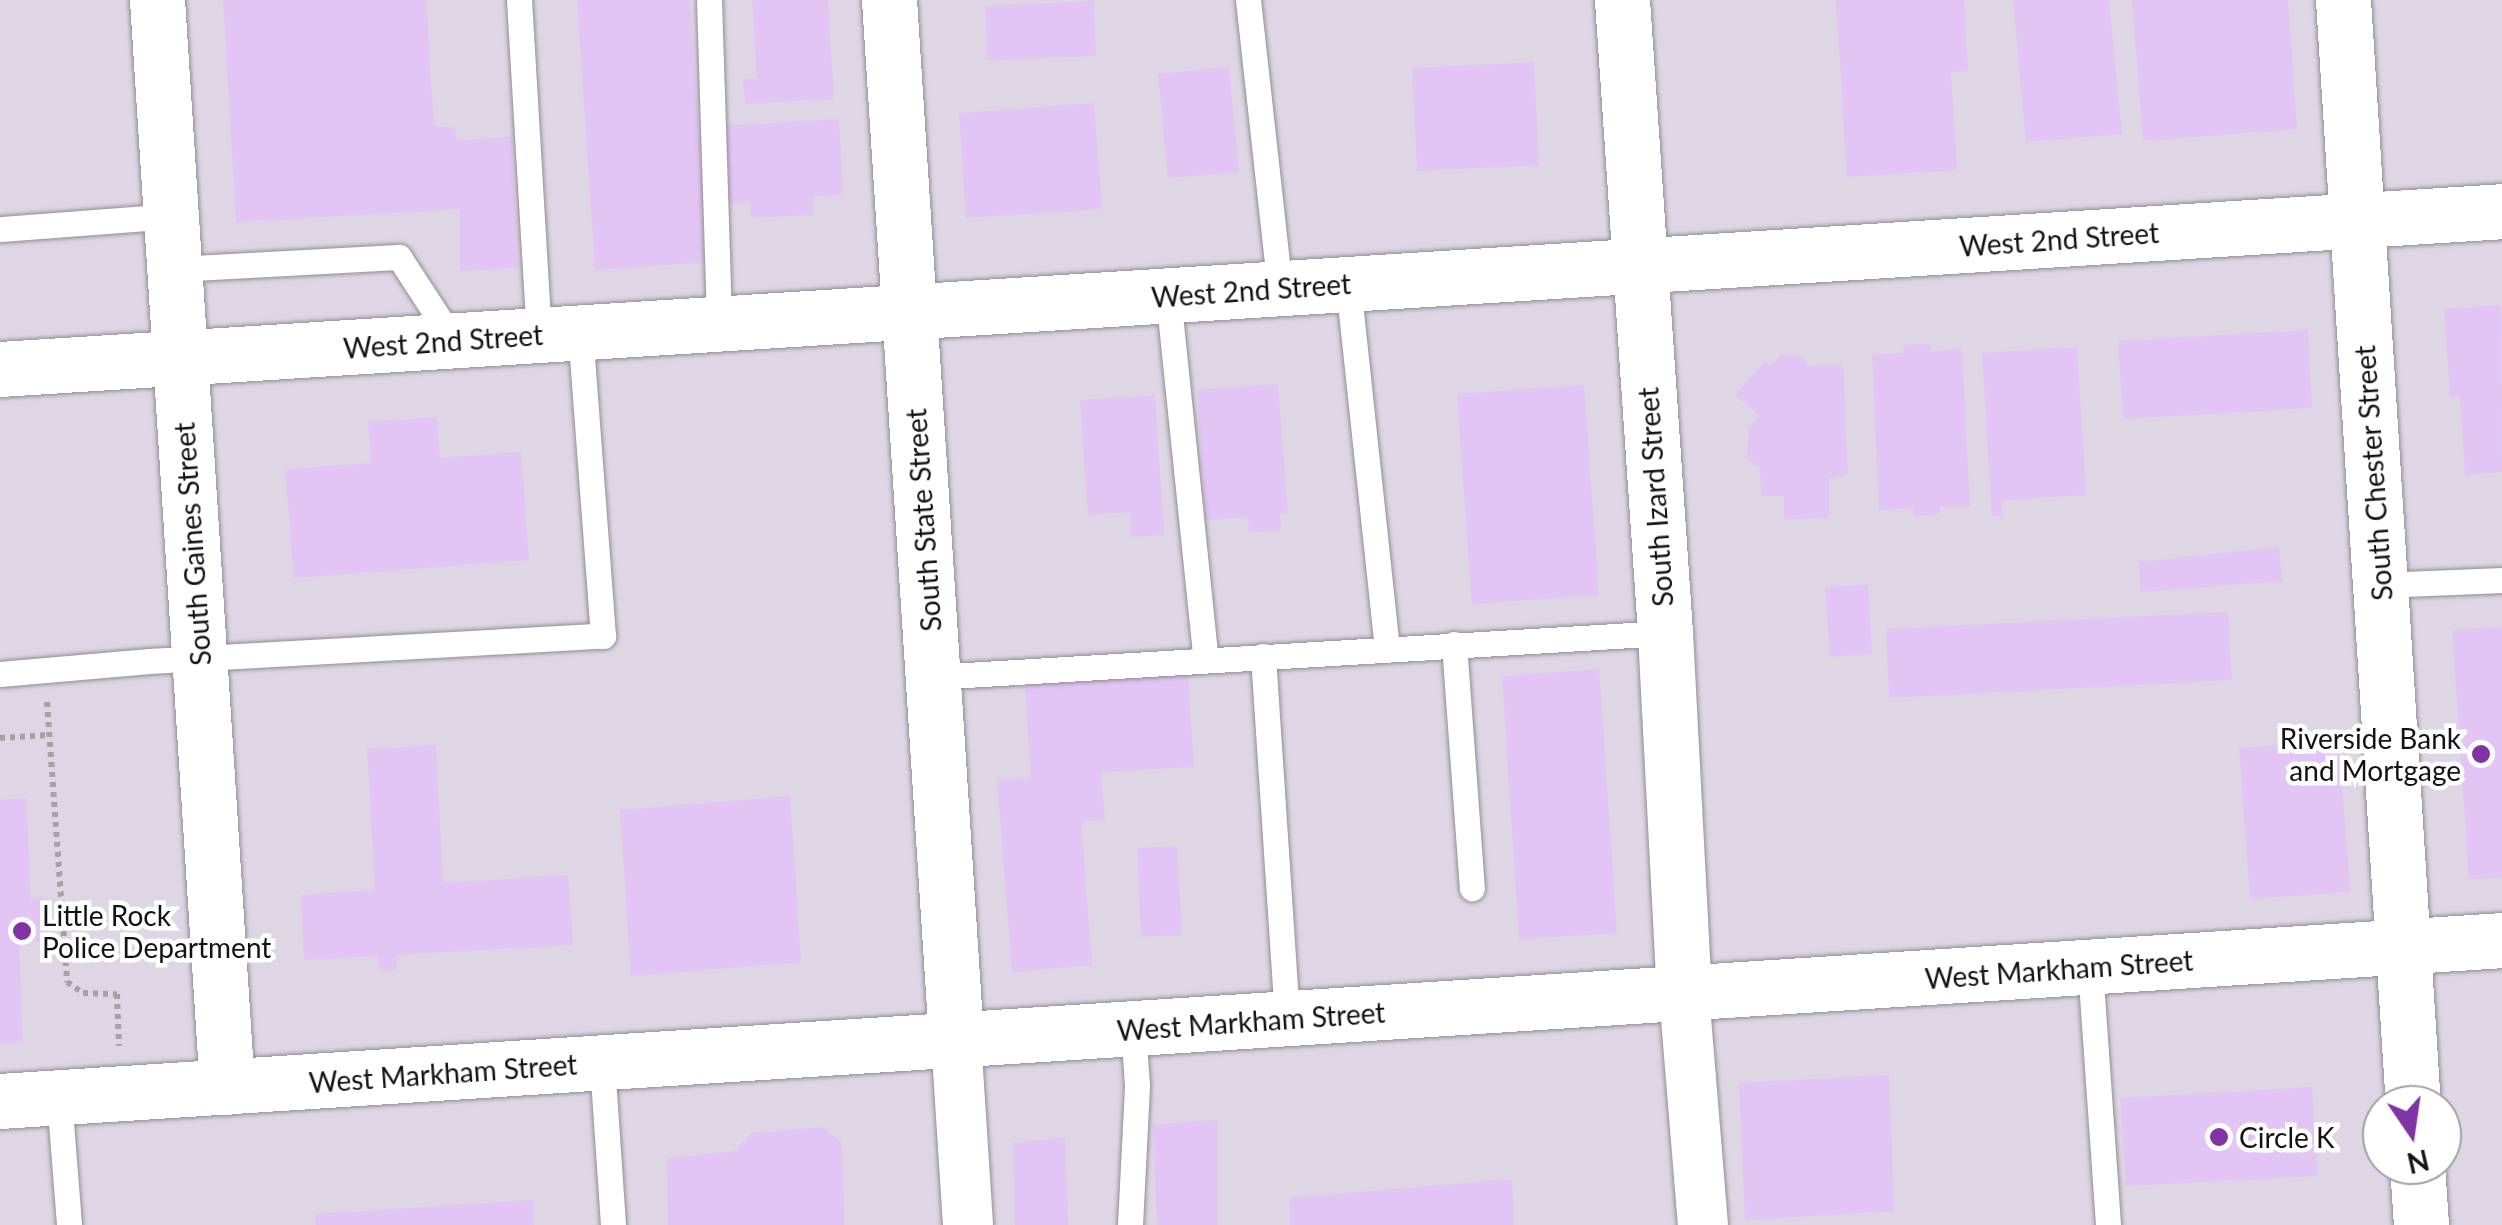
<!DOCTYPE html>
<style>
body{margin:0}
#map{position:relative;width:2502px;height:1225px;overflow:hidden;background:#e7e3ea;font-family:Lato,sans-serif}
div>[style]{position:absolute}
.built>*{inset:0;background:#ded6e4}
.building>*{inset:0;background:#e2c4f5}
.path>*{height:6px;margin-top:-3px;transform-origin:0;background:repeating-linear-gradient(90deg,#a5a2a7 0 5px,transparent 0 10px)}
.roads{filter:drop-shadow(0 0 2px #918d94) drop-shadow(0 0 2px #918d94)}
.service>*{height:25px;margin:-12.5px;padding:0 12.5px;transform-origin:12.5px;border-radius:12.5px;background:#fff}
.minor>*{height:50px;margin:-25px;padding:0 25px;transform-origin:25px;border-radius:25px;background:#fff}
.tertiary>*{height:55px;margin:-27.5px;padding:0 27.5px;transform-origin:27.5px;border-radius:27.5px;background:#fff}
.secondary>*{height:55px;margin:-27.5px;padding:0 27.5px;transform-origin:27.5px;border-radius:27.5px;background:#fff}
.dots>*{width:28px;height:28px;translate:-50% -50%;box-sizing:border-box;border:5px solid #fff;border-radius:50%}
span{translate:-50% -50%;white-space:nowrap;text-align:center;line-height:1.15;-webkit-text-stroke:9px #fff;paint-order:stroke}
.street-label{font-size:28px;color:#121113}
.poi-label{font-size:28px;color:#121113}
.right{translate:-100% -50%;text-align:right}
.left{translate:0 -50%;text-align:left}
.north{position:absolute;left:2362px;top:1085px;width:100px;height:100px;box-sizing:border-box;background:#fff;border:2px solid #a0a0a1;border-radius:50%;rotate:167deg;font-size:28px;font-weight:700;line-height:40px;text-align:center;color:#121113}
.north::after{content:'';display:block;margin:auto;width:35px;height:45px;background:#7f33a4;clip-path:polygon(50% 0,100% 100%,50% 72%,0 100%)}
</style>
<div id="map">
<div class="built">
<div style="clip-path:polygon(evenodd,0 0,2502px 0,2502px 1225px,0 1225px,0 0,2382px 1105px,2442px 1105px,2442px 1165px,2382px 1165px,2382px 1105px)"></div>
</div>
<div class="building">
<div style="clip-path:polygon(223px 0,426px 0,434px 126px,455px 128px,456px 140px,512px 137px,518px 268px,460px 271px,460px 209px,236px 222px)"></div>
<div style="clip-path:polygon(577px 0,690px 0,707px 262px,595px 270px)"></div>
<div style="clip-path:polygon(752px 0,828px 0,834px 99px,745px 104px,743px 79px,757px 78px)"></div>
<div style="clip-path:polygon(1836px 0,1964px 0,1968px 71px,1951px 72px,1957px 170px,1847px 177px)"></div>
<div style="clip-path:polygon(2013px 0,2109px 0,2122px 134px,2026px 142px)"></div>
<div style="clip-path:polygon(2132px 0,2288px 0,2297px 129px,2143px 141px)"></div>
<div style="clip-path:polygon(1094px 1px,1096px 56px,987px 60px,985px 6px)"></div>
<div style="clip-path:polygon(1534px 62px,1539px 165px,1417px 171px,1412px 68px)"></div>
<div style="clip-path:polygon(1229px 67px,1239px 172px,1168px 178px,1158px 74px)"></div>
<div style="clip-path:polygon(1094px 103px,1102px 209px,966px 218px,959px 113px)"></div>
<div style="clip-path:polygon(839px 119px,843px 195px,813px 197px,814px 215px,751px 218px,750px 202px,723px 204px,719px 126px)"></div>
<div style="clip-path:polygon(2501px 305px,2502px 472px,2465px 475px,2460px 396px,2450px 397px,2444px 309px)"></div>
<div style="clip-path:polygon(2308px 330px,2312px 408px,2123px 419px,2118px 341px)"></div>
<div style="clip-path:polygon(1930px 344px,1931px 351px,1962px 349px,1970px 506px,1940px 507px,1940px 514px,1913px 516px,1913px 508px,1879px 510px,1872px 355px,1904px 353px,1903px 345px)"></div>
<div style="clip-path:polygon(2077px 347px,2086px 495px,2001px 500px,2003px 516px,1992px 517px,1982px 353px)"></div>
<div style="clip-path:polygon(1781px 355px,1803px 357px,1808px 366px,1843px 365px,1848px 474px,1829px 479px,1829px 518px,1784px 519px,1784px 496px,1761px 496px,1760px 468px,1747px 459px,1749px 428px,1759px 416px,1735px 395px,1765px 361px,1771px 366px)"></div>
<div style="clip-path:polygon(1278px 384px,1288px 514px,1280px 514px,1281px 530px,1249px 532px,1248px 517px,1206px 520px,1197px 390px)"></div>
<div style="clip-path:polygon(1584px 385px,1599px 595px,1472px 604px,1457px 394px)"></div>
<div style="clip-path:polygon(1155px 395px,1164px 535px,1131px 537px,1130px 512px,1088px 515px,1080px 400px)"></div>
<div style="clip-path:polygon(437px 417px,440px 458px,521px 452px,529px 560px,294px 578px,285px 469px,371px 463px,368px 422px)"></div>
<div style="clip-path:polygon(2279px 547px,2282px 581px,2141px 592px,2139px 562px)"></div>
<div style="clip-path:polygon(1868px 585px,1872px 654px,1830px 657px,1825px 587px)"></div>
<div style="clip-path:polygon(2228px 612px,2232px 680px,1889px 698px,1886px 629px)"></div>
<div style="clip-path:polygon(2502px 627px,2502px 878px,2469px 879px,2452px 630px)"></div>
<div style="clip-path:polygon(1599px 669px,1617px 933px,1519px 939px,1502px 676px)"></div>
<div style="clip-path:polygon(1188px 674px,1194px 767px,1101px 772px,1105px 820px,1081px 822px,1092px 965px,1012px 972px,997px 780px,1031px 778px,1025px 685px)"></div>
<div style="clip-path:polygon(2339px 740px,2350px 892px,2250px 899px,2239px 748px)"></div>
<div style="clip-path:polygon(436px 745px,443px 883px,568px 875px,573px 945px,396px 955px,397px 970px,379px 971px,378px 956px,304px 960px,301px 895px,375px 890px,367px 749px)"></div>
<div style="clip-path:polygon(790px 796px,801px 962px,631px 976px,620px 810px)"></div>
<div style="clip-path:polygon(26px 798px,31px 899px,44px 898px,45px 941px,19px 941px,23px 1042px,0 1043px,0 800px)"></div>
<div style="clip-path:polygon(1177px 846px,1182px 935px,1141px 937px,1137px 848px)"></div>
<div style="clip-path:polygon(1889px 1075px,1894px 1211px,1745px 1220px,1739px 1083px)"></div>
<div style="clip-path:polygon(2312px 1087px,2318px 1176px,2126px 1186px,2120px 1098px)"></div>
<div style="clip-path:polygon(1218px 1120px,1218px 1225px,1157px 1225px,1153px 1124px)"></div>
<div style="clip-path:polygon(823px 1127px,842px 1143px,844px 1225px,668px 1225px,667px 1158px,734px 1151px,752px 1133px)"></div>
<div style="clip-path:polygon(1065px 1137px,1068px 1225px,1015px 1225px,1013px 1143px)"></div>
<div style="clip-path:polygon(1512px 1179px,1514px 1225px,1290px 1225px,1289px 1198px)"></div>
<div style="clip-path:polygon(533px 1200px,534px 1225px,316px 1225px,315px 1214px)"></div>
</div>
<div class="path">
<div style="left:47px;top:702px;width:281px;rotate:85.9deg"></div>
<div style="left:67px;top:982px;width:19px;rotate:35deg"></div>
<div style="left:83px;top:993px;width:34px;rotate:2deg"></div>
<div style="left:117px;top:994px;width:52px;rotate:87.8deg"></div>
<div style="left:0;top:738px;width:50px;rotate:-3.4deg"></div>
<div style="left:45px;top:920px;width:18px;rotate:-6deg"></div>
</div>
<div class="roads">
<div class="service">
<div style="left:519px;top:0;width:336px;rotate:86.6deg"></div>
<div style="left:709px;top:0;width:324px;rotate:88.2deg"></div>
<div style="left:1248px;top:0;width:290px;rotate:83.7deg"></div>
<div style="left:0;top:229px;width:171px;rotate:-4.3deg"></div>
<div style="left:174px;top:269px;width:225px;rotate:-3.1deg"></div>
<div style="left:399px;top:257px;width:99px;rotate:57deg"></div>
<div style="left:1348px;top:284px;width:366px;rotate:83.9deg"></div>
<div style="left:1168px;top:295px;width:367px;rotate:84.1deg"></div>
<div style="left:2380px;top:585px;width:122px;rotate:-2.3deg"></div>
<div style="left:1454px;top:644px;width:245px;rotate:85.8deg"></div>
<div style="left:1263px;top:656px;width:363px;rotate:86.2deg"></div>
<div style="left:0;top:674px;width:150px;rotate:-5deg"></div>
<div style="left:149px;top:661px;width:455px;rotate:-3.2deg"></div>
<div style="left:603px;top:636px;width:305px;rotate:-94.3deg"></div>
<div style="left:933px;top:677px;width:733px;rotate:-3.44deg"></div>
<div style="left:2090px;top:967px;width:259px;rotate:86deg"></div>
<div style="left:602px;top:1063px;width:162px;rotate:86.1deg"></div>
<div style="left:59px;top:1097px;width:128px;rotate:85.5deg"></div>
<div style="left:1130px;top:1225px;width:140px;rotate:-87.1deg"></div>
<div style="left:1137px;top:1085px;width:57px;rotate:-94deg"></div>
</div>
<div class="minor">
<div style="left:1684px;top:994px;width:232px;rotate:85.3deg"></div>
<div style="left:956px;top:1039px;width:186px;rotate:86.3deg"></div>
</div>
<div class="tertiary">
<div style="left:157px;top:0;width:1089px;rotate:86.32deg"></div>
<div style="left:889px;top:0;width:1041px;rotate:86.31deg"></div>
<div style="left:1622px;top:0;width:634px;rotate:86.11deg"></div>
<div style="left:1665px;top:633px;width:361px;rotate:87deg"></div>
<div style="left:0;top:1101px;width:2507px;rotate:-3.68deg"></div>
</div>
<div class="secondary">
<div style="left:2343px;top:0;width:1107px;rotate:86.38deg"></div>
<div style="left:0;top:369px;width:2507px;rotate:-3.61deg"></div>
<div style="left:2417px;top:1165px;width:60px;rotate:86.2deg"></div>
</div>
</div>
<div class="dots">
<div style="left:2481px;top:754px;background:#7f33a4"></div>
<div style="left:22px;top:931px;background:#7f33a4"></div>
<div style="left:2219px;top:1137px;background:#7f33a4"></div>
</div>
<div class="street-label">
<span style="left:2059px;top:239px;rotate:-4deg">West 2nd Street</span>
<span style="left:1251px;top:290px;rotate:-4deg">West 2nd Street</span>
<span style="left:443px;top:341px;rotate:-4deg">West 2nd Street</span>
<span style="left:2373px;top:473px;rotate:-94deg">South Chester Street</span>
<span style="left:1655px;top:497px;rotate:-94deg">South Izard Street</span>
<span style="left:923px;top:520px;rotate:-94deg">South State Street</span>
<span style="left:192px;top:544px;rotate:-94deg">South Gaines Street</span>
<span style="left:2059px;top:969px;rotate:-4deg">West Markham Street</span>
<span style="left:1251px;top:1021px;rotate:-4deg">West Markham Street</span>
<span style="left:443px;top:1073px;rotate:-4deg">West Markham Street</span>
</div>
<div class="poi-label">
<span class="right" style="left:2461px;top:754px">Riverside Bank<br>and Mortgage</span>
<span class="left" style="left:42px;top:931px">Little Rock<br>Police Department</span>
<span class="left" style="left:2239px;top:1137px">Circle K</span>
</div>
<div class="north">N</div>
</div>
